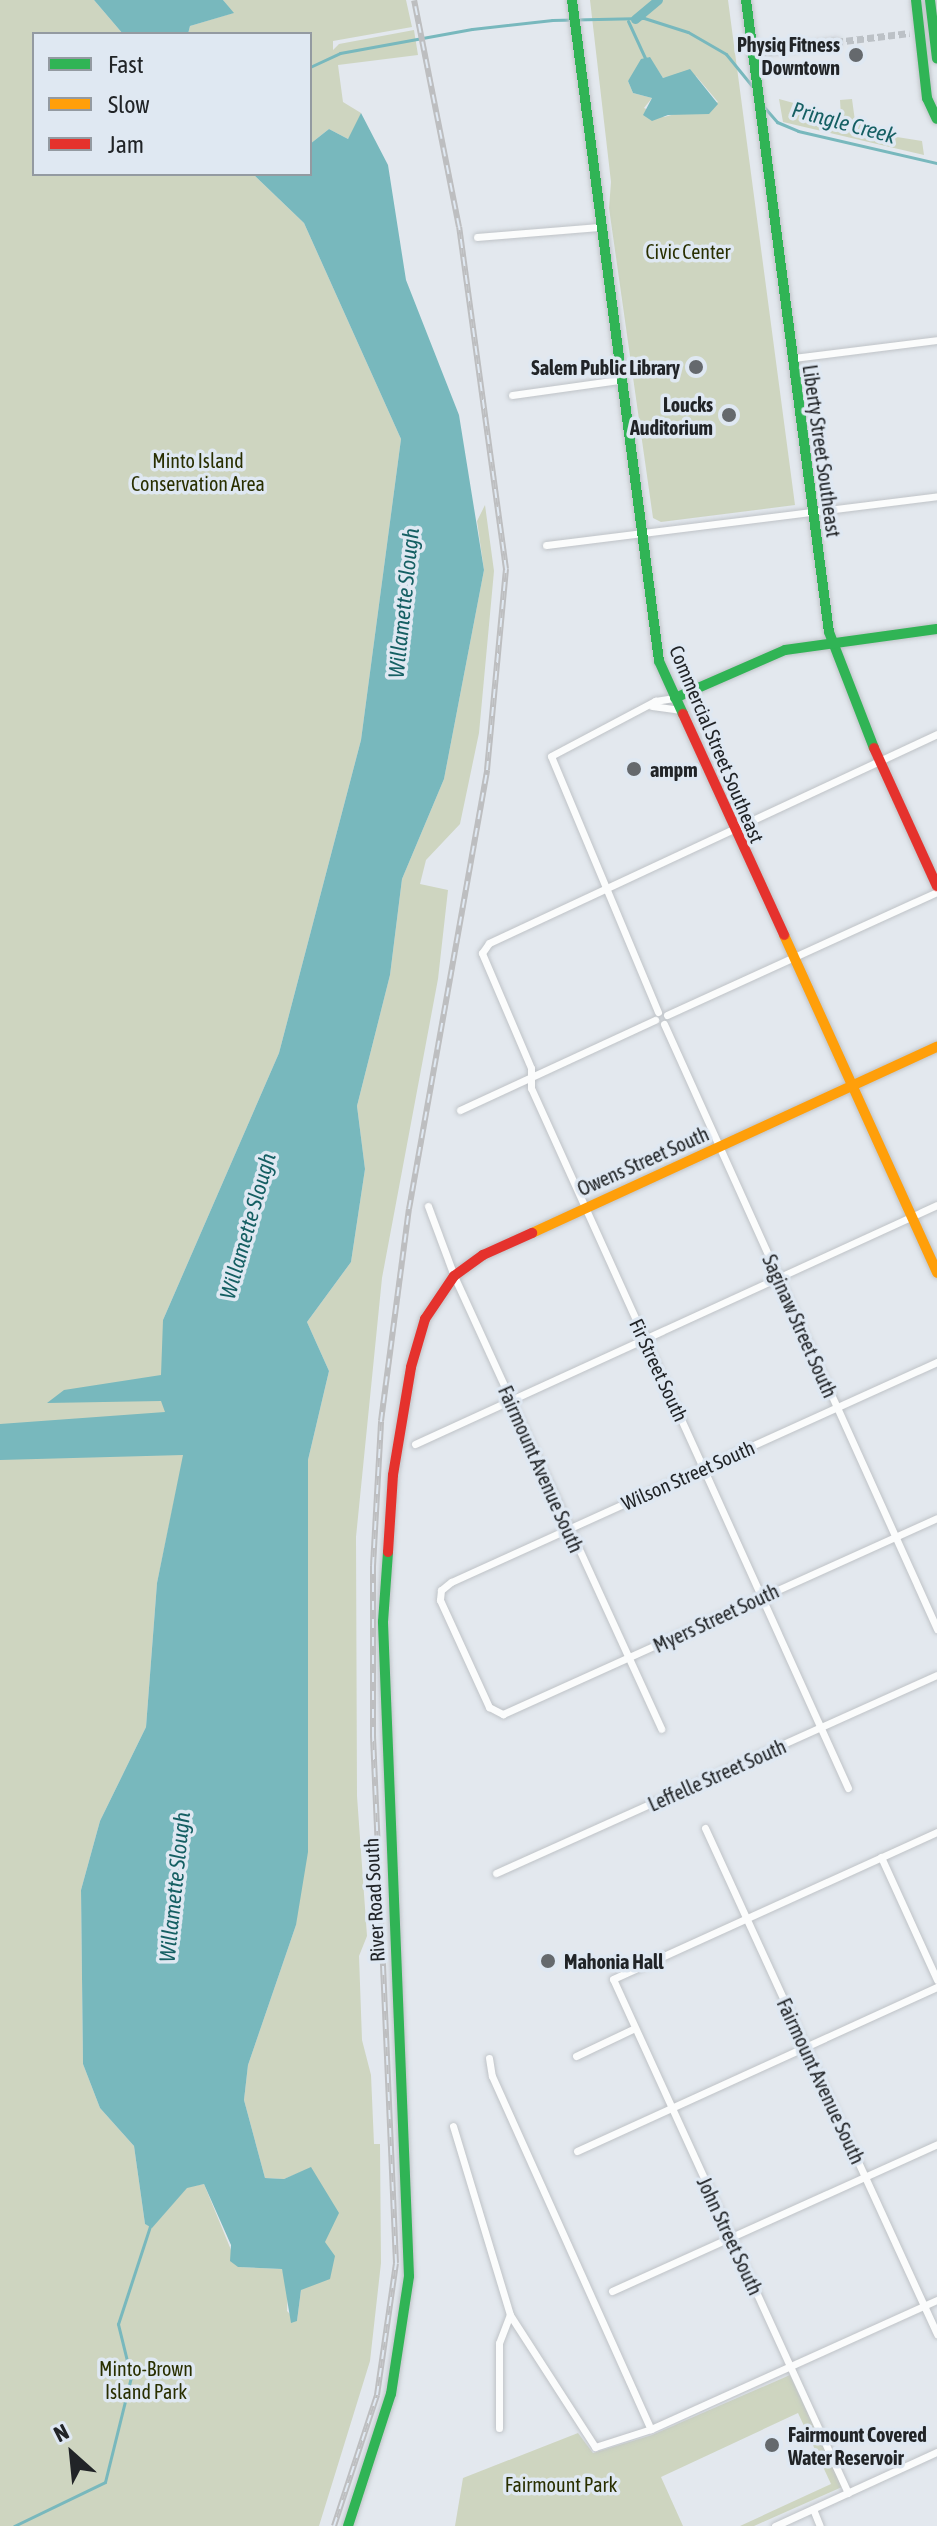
<!DOCTYPE html>
<style>
body{margin:0}
#map{position:relative;width:937px;height:2526px;overflow:hidden;background:#e3e8ee;font-family:"Asap Condensed",sans-serif}
div>[style]{position:absolute}
.green>*{inset:0;background:#ced5c0}
.water>*{inset:0;background:#78b8bd}
.stream>*{height:3px;margin:-1.5px;padding:0 1.5px;transform-origin:1.5px;border-radius:1.5px;background:#78b8bd}
.canal>*{height:9px;margin:-4.5px;padding:0 4.5px;transform-origin:4.5px;border-radius:4.5px;background:#78b8bd}
.street-tunnel>*{height:7px;margin-top:-3.5px;transform-origin:0;background:repeating-linear-gradient(90deg,#bcc1c6 0 7px,transparent 0 10.5px)}
.roads{filter:drop-shadow(0 0 2px #bfc3c7) drop-shadow(0 0 2px #bfc3c7)}
.street>*{height:7px;margin:-3.5px;padding:0 3.5px;transform-origin:3.5px;border-radius:3.5px;background:#fbfcfc}
.fast>*{height:10px;margin:-5px;padding:0 5px;transform-origin:5px;border-radius:5px;background:#30b455}
.slow>*{height:10px;margin:-5px;padding:0 5px;transform-origin:5px;border-radius:5px;background:#ff9f0a}
.jam>*{height:10px;margin:-5px;padding:0 5px;transform-origin:5px;border-radius:5px;background:#e5322d}
.rail>*{height:6px;margin-top:-3px;transform-origin:0;background:repeating-linear-gradient(90deg,#dfe8f2 0 9px,#bdbec0 0 18px);box-sizing:border-box;border-block:2px solid #bdbec0}
.dots>*{width:22px;height:22px;translate:-50% -50%;box-sizing:border-box;border:4px solid #dfe8f2;border-radius:50%}
span{translate:-50% -50%;white-space:nowrap;text-align:center;line-height:1.15;-webkit-text-stroke:7px #dfe8f2;paint-order:stroke}
.poi-label{font-size:20px;color:#212427;font-weight:700}
.right{translate:-100% -50%;text-align:right}
.left{translate:0 -50%;text-align:left}
.park-label{font-size:20px;color:#292f00}
.street-label{font-size:20px;color:#212427}
.water-label{font-size:22px;color:#155f63;font-style:italic}
.legend{position:absolute;left:32px;top:32px;width:280px;height:144px;box-sizing:border-box;background:#dfe8f2;border:2px solid #939aa1;margin:0;padding:10px 14px;list-style:none;font-size:24px;color:#212427}
.legend li{display:flex;align-items:center;gap:16px;height:40px}
.legend b{width:40px;border:2px solid #939aa1}
.north{position:absolute;left:32px;top:2414px;width:80px;height:80px;-webkit-text-stroke:6px #dfe8f2;paint-order:stroke;rotate:333deg;font-size:22px;font-weight:700;line-height:32px;text-align:center;color:#212427}
.north::after{content:'';display:block;margin:auto;width:28px;height:36px;background:#212427;clip-path:polygon(50% 0,100% 100%,50% 72%,0 100%)}
</style>
<div id="map">
<div class="green">
<div style="clip-path:polygon(0 0,94px 0,123px 34px,34px 34px,34px 174px,253px 174px,304px 223px,401px 439px,361px 740px,279px 1053px,163px 1320px,184px 1454px,157px 1583px,146px 1727px,100px 1821px,81px 1890px,83px 2064px,100px 2108px,134px 2146px,145px 2224px,152px 2227px,187px 2187px,204px 2184px,238px 2267px,282px 2269px,288px 2286px,287px 2311px,297px 2321px,301px 2290px,325px 2242px,311px 2168px,284px 2179px,265px 2178px,244px 2100px,248px 2065px,296px 1925px,308px 1460px,329px 1371px,307px 1322px,351px 1262px,365px 1169px,357px 1106px,390px 975px,402px 879px,444px 779px,484px 570px,477px 521px,485px 505px,494px 571px,479px 733px,460px 824px,426px 860px,420px 884px,448px 890px,438px 979px,382px 1278px,356px 1537px,357px 1796px,367px 1936px,359px 1956px,362px 2040px,371px 2075px,374px 2144px,380px 2144px,381px 2263px,370px 2361px,319px 2526px,0 2526px)"></div>
<div style="clip-path:polygon(223px 0,406px 0,412px 27px,333px 41px,333px 50px,339px 44px,414px 30px,418px 55px,338px 65px,343px 102px,361px 113px,357px 126px,348px 139px,329px 129px,310px 144px,310px 34px,188px 34px,190px 26px,233px 13px)"></div>
<div style="clip-path:polygon(evenodd,590px 0,728px 0,795px 505px,661px 522px,653px 518px,609px 208px,611px 182px,590px 0,649px 57px,663px 78px,683px 73px,696px 76px,718px 102px,664px 117px,644px 108px,652px 98px,633px 93px,628px 81px,649px 57px)"></div>
<div style="clip-path:polygon(779px 99px,841px 116px,840px 100px,852px 99px,855px 121px,878px 134px,922px 141px,924px 155px,783px 122px)"></div>
<div style="clip-path:polygon(790px 2375px,842px 2487px,754px 2526px,740px 2526px,831px 2484px,798px 2413px,661px 2477px,683px 2526px,455px 2526px,463px 2478px,578px 2433px,593px 2453px,652px 2435px)"></div>
</div>
<div class="water">
<div style="clip-path:polygon(94px 0,223px 0,234px 13px,190px 26px,188px 34px,123px 34px)"></div>
<div style="clip-path:polygon(650px 57px,663px 78px,690px 69px,718px 104px,709px 114px,668px 115px,652px 121px,643px 115px,652px 98px,633px 93px,628px 81px,641px 59px)"></div>
<div style="clip-path:polygon(361px 113px,388px 165px,406px 280px,459px 415px,484px 570px,444px 779px,402px 879px,390px 975px,357px 1106px,365px 1169px,351px 1262px,307px 1322px,329px 1371px,308px 1460px,308px 1852px,296px 1925px,248px 2065px,244px 2100px,265px 2178px,284px 2179px,311px 2167px,339px 2213px,325px 2242px,335px 2256px,330px 2279px,301px 2290px,297px 2321px,291px 2323px,282px 2269px,238px 2267px,230px 2261px,231px 2245px,204px 2184px,187px 2188px,152px 2228px,145px 2224px,134px 2146px,100px 2108px,83px 2064px,81px 1890px,100px 1821px,146px 1727px,157px 1583px,183px 1455px,0 1460px,0 1424px,165px 1412px,161px 1401px,47px 1403px,64px 1390px,161px 1375px,163px 1320px,279px 1053px,361px 740px,401px 439px,304px 223px,253px 174px,310px 174px,310px 144px,329px 129px,348px 139px)"></div>
</div>
<div class="stream">
<div style="left:628px;top:21px;width:41px;rotate:65.3deg"></div>
<div style="left:310px;top:67px;width:33px;rotate:-25deg"></div>
<div style="left:340px;top:53px;width:134px;rotate:-10.3deg"></div>
<div style="left:472px;top:29px;width:81px;rotate:-6.4deg"></div>
<div style="left:552px;top:20px;width:92px;rotate:-1.2deg"></div>
<div style="left:644px;top:18px;width:46px;rotate:17.7deg"></div>
<div style="left:688px;top:32px;width:44px;rotate:30.1deg"></div>
<div style="left:726px;top:54px;width:41px;rotate:50.9deg"></div>
<div style="left:764px;top:107px;width:20px;rotate:49deg"></div>
<div style="left:777px;top:122px;width:23px;rotate:23deg"></div>
<div style="left:798px;top:131px;width:143px;rotate:13deg"></div>
<div style="left:14px;top:2526px;width:101px;rotate:-25.8deg"></div>
<div style="left:105px;top:2482px;width:108px;rotate:-76.1deg"></div>
<div style="left:131px;top:2377px;width:55px;rotate:-103.8deg"></div>
<div style="left:118px;top:2324px;width:103px;rotate:-71.9deg"></div>
</div>
<div class="canal">
<div style="left:635px;top:19px;width:30px;rotate:-40deg"></div>
</div>
<div class="street-tunnel">
<div style="left:836px;top:42px;width:74px;rotate:-7deg"></div>
</div>
<div class="roads">
<div class="street">
<div style="left:753px;top:52px;width:84px;rotate:-6.9deg"></div>
<div style="left:477px;top:237px;width:122px;rotate:-4.7deg"></div>
<div style="left:793px;top:358px;width:145px;rotate:-7.1deg"></div>
<div style="left:512px;top:395px;width:108px;rotate:-8deg"></div>
<div style="left:546px;top:545px;width:394px;rotate:-7.1deg"></div>
<div style="left:652px;top:706px;width:28px;rotate:8deg"></div>
<div style="left:658px;top:1012px;width:277px;rotate:-112.7deg"></div>
<div style="left:551px;top:756px;width:118px;rotate:-27.9deg"></div>
<div style="left:655px;top:701px;width:20px;rotate:-9deg"></div>
<div style="left:667px;top:1015px;width:297px;rotate:-24.5deg"></div>
<div style="left:664px;top:1024px;width:664px;rotate:65.71deg"></div>
<div style="left:460px;top:1110px;width:215px;rotate:-24.8deg"></div>
<div style="left:428px;top:1206px;width:75px;rotate:69.6deg"></div>
<div style="left:454px;top:1276px;width:498px;rotate:65.4deg"></div>
<div style="left:937px;top:1362px;width:533px;rotate:155.64deg"></div>
<div style="left:451px;top:1582px;width:13px;rotate:141deg"></div>
<div style="left:441px;top:1590px;width:10px;rotate:96deg"></div>
<div style="left:440px;top:1600px;width:118px;rotate:65.4deg"></div>
<div style="left:489px;top:1707px;width:16px;rotate:27deg"></div>
<div style="left:503px;top:1714px;width:476px;rotate:-24.3deg"></div>
<div style="left:415px;top:1444px;width:574px;rotate:-24.6deg"></div>
<div style="left:848px;top:1788px;width:768px;rotate:-114.36deg"></div>
<div style="left:531px;top:1088px;width:20px;rotate:-90deg"></div>
<div style="left:531px;top:1068px;width:125px;rotate:-113.1deg"></div>
<div style="left:482px;top:953px;width:12px;rotate:-55deg"></div>
<div style="left:489px;top:943px;width:494px;rotate:-25deg"></div>
<div style="left:705px;top:1828px;width:557px;rotate:65.37deg"></div>
<div style="left:881px;top:1857px;width:135px;rotate:65.5deg"></div>
<div style="left:496px;top:1873px;width:483px;rotate:-24.2deg"></div>
<div style="left:576px;top:2056px;width:65px;rotate:-25.4deg"></div>
<div style="left:489px;top:2058px;width:18px;rotate:81deg"></div>
<div style="left:492px;top:2076px;width:387px;rotate:65.8deg"></div>
<div style="left:453px;top:2126px;width:197px;rotate:73.2deg"></div>
<div style="left:510px;top:2315px;width:157px;rotate:57.2deg"></div>
<div style="left:595px;top:2447px;width:59px;rotate:-17.8deg"></div>
<div style="left:651px;top:2429px;width:314px;rotate:-24.3deg"></div>
<div style="left:577px;top:2151px;width:396px;rotate:-24.5deg"></div>
<div style="left:612px;top:2291px;width:357px;rotate:-24.3deg"></div>
<div style="left:499px;top:2428px;width:85px;rotate:-90deg"></div>
<div style="left:499px;top:2343px;width:30px;rotate:-69deg"></div>
<div style="left:848px;top:2493px;width:565px;rotate:-114.57deg"></div>
<div style="left:613px;top:1979px;width:356px;rotate:-24.4deg"></div>
<div style="left:813px;top:2509px;width:18px;rotate:68deg"></div>
<div style="left:775px;top:2526px;width:178px;rotate:-24.6deg"></div>
</div>
<div class="fast">
<div style="left:572px;top:0;width:667px;rotate:82.5deg"></div>
<div style="left:659px;top:661px;width:58px;rotate:65.6deg"></div>
<div style="left:746px;top:0;width:637px;rotate:82.52deg"></div>
<div style="left:829px;top:632px;width:124px;rotate:68.8deg"></div>
<div style="left:916px;top:0;width:99px;rotate:83.6deg"></div>
<div style="left:927px;top:98px;width:23px;rotate:65deg"></div>
<div style="left:930px;top:0;width:59px;rotate:83.2deg"></div>
<div style="left:675px;top:698px;width:120px;rotate:-23.6deg"></div>
<div style="left:785px;top:650px;width:153px;rotate:-7.9deg"></div>
<div style="left:348px;top:2526px;width:139px;rotate:-72deg"></div>
<div style="left:391px;top:2394px;width:119px;rotate:-81.3deg"></div>
<div style="left:409px;top:2276px;width:655px;rotate:-92.28deg"></div>
<div style="left:383px;top:1622px;width:70px;rotate:-85.9deg"></div>
</div>
<div class="slow">
<div style="left:784px;top:935px;width:371px;rotate:65.6deg"></div>
<div style="left:532px;top:1233px;width:446px;rotate:-24.7deg"></div>
</div>
<div class="jam">
<div style="left:683px;top:714px;width:243px;rotate:65.4deg"></div>
<div style="left:874px;top:748px;width:152px;rotate:65.5deg"></div>
<div style="left:388px;top:1552px;width:77px;rotate:-86.3deg"></div>
<div style="left:393px;top:1475px;width:109px;rotate:-80.5deg"></div>
<div style="left:411px;top:1367px;width:50px;rotate:-73.7deg"></div>
<div style="left:425px;top:1319px;width:52px;rotate:-56deg"></div>
<div style="left:454px;top:1276px;width:36px;rotate:-36deg"></div>
<div style="left:483px;top:1255px;width:54px;rotate:-24.2deg"></div>
</div>
</div>
<div class="rail">
<div style="left:334px;top:2526px;width:138px;rotate:-71.8deg"></div>
<div style="left:377px;top:2395px;width:133px;rotate:-81.8deg"></div>
<div style="left:396px;top:2263px;width:528px;rotate:-92.5deg"></div>
<div style="left:373px;top:1736px;width:170px;rotate:-90deg"></div>
<div style="left:373px;top:1566px;width:145px;rotate:-86.8deg"></div>
<div style="left:381px;top:1421px;width:214px;rotate:-82.5deg"></div>
<div style="left:409px;top:1209px;width:446px;rotate:-79.9deg"></div>
<div style="left:487px;top:770px;width:202px;rotate:-84.6deg"></div>
<div style="left:506px;top:569px;width:345px;rotate:-97.8deg"></div>
<div style="left:459px;top:227px;width:231px;rotate:-101.2deg"></div>
</div>
<div class="dots">
<div style="left:856px;top:55px;background:#65696d"></div>
<div style="left:696px;top:367px;background:#65696d"></div>
<div style="left:729px;top:415px;background:#65696d"></div>
<div style="left:634px;top:769px;background:#65696d"></div>
<div style="left:548px;top:1961px;background:#65696d"></div>
<div style="left:772px;top:2445px;background:#65696d"></div>
</div>
<div class="poi-label">
<span class="right" style="left:840px;top:56px">Physiq Fitness<br>Downtown</span>
<span class="right" style="left:680px;top:367px">Salem Public Library</span>
<span class="right" style="left:713px;top:416px">Loucks<br>Auditorium</span>
<span class="left" style="left:650px;top:769px">ampm</span>
<span class="left" style="left:564px;top:1961px">Mahonia Hall</span>
<span class="left" style="left:788px;top:2446px">Fairmount Covered<br>Water Reservoir</span>
</div>
<div class="park-label">
<span style="left:688px;top:251px">Civic Center</span>
<span style="left:198px;top:472px">Minto Island<br>Conservation Area</span>
<span style="left:146px;top:2380px">Minto-Brown<br>Island Park</span>
<span style="left:561px;top:2484px">Fairmount Park</span>
</div>
<div class="street-label">
<span style="left:822px;top:451px;rotate:82deg">Liberty Street Southeast</span>
<span style="left:717px;top:744px;rotate:67deg">Commercial Street Southeast</span>
<span style="left:643px;top:1161px;rotate:-24deg">Owens Street South</span>
<span style="left:800px;top:1326px;rotate:66deg">Saginaw Street South</span>
<span style="left:659px;top:1370px;rotate:65deg">Fir Street South</span>
<span style="left:541px;top:1469px;rotate:66deg">Fairmount Avenue South</span>
<span style="left:688px;top:1475px;rotate:-24deg">Wilson Street South</span>
<span style="left:716px;top:1618px;rotate:-25deg">Myers Street South</span>
<span style="left:717px;top:1775px;rotate:-24deg">Leffelle Street South</span>
<span style="left:374px;top:1900px;rotate:-93deg">River Road South</span>
<span style="left:821px;top:2081px;rotate:65deg">Fairmount Avenue South</span>
<span style="left:730px;top:2236px;rotate:65deg">John Street South</span>
</div>
<div class="water-label">
<span style="left:844px;top:123px;rotate:15deg">Pringle Creek</span>
<span style="left:404px;top:603px;rotate:-84deg">Willamette Slough</span>
<span style="left:248px;top:1226px;rotate:-74deg">Willamette Slough</span>
<span style="left:175px;top:1887px;rotate:-84deg">Willamette Slough</span>
</div>
<ul class="legend">
<li><b style="height:10px;background:#30b455"></b>Fast</li>
<li><b style="height:10px;background:#ff9f0a"></b>Slow</li>
<li><b style="height:10px;background:#e5322d"></b>Jam</li>
</ul>
<div class="north">N</div>
</div>
